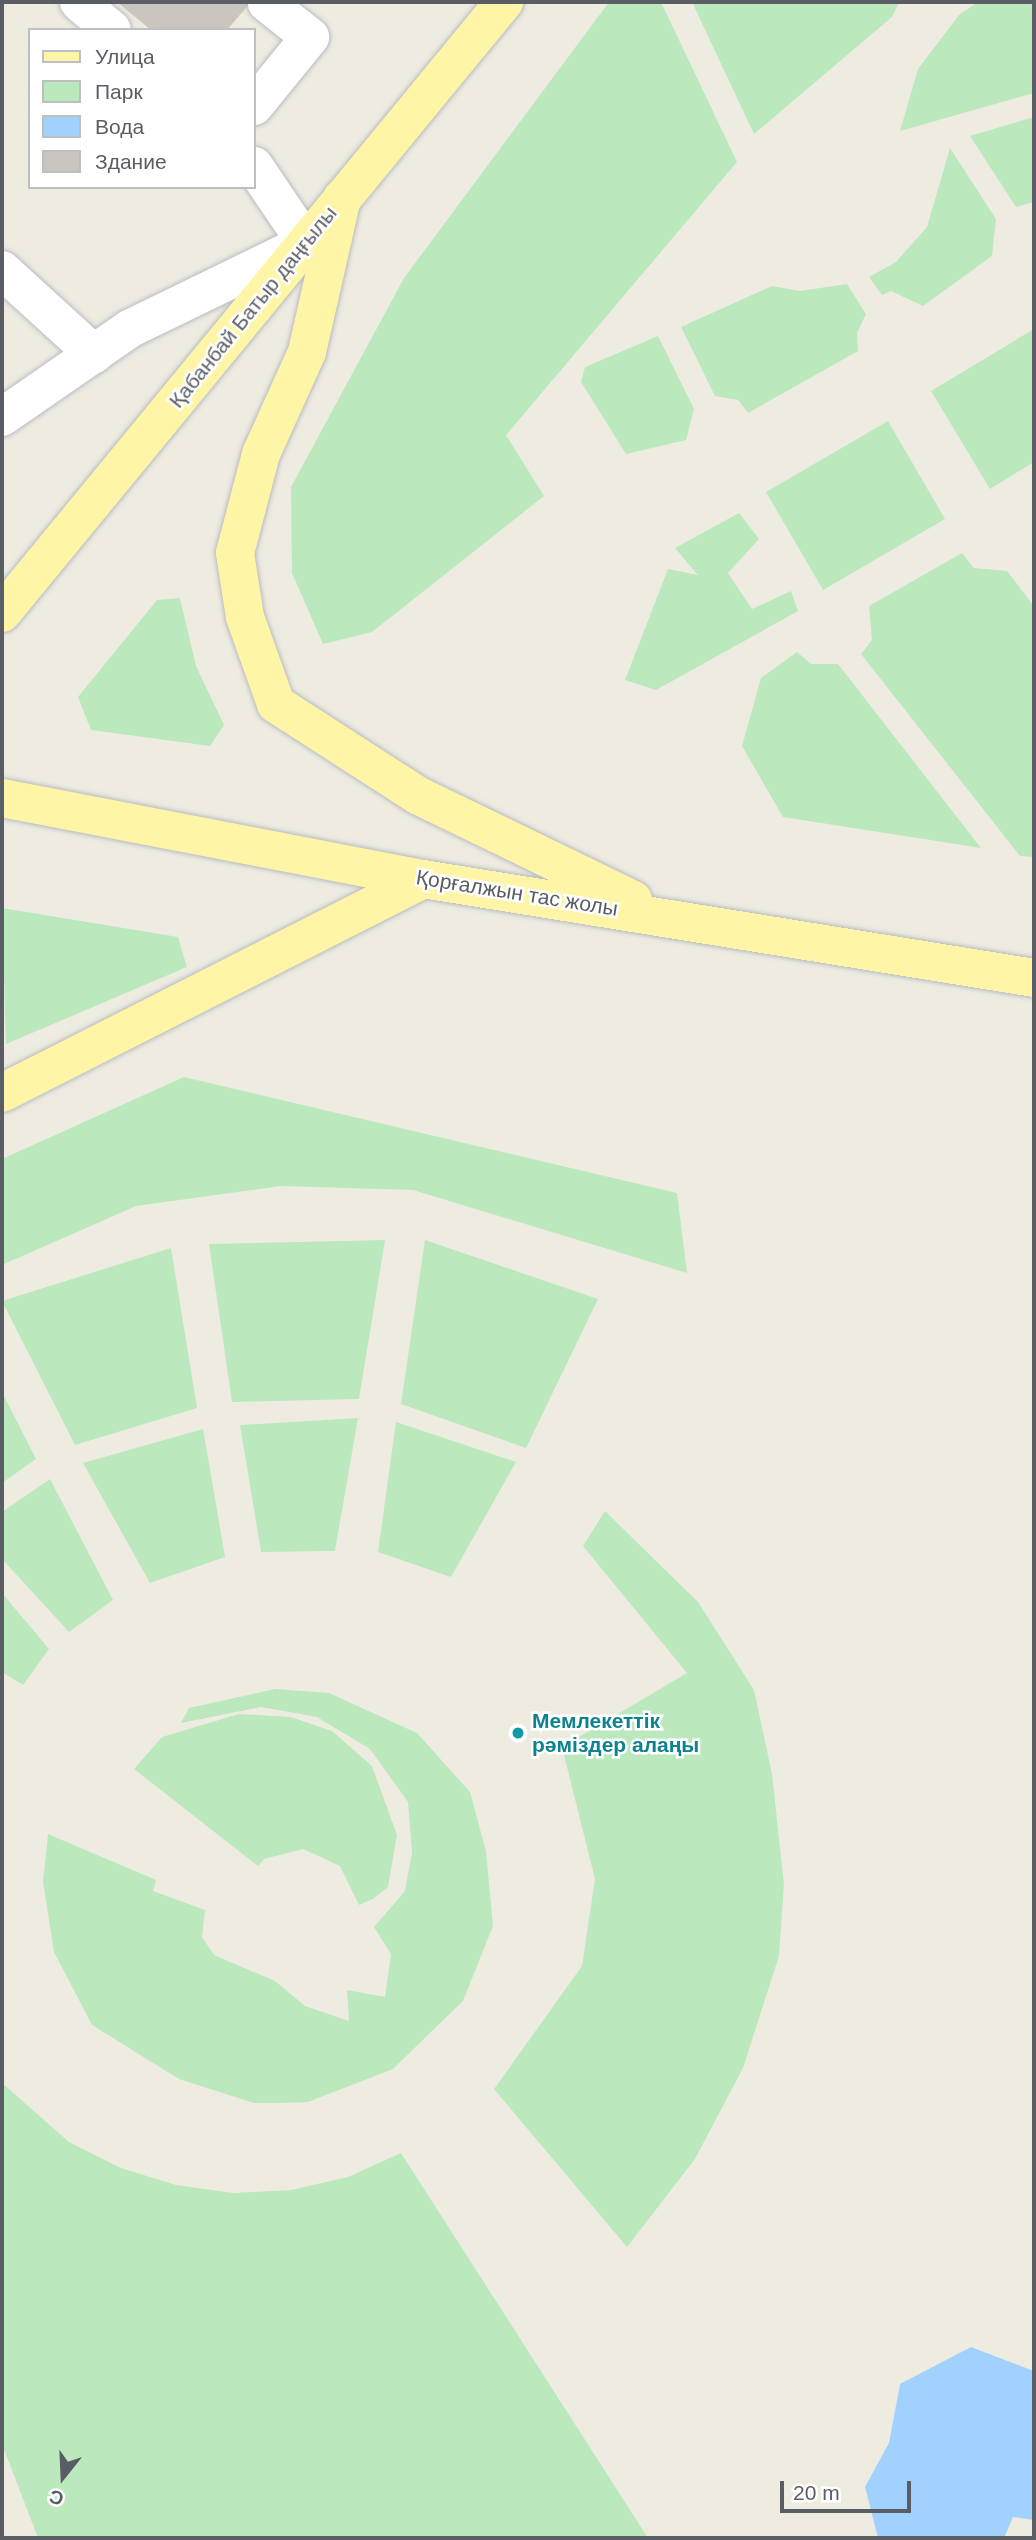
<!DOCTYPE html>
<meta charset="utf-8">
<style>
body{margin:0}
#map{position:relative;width:1036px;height:2540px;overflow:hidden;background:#eeece1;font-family:Helvetica,sans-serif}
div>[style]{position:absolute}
.green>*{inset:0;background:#bce8be}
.water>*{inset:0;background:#a1d1ff}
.building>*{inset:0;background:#c9c6bf}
.roads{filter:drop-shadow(0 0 2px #b9bcc2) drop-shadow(0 0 2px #b9bcc2)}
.minor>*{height:38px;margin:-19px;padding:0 19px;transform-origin:19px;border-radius:19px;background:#fff}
.major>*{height:38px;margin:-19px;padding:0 19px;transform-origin:19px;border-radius:19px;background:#fff5a6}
.dots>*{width:19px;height:19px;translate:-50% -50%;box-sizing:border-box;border:4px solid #fff;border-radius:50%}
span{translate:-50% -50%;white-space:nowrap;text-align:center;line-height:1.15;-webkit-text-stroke:5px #fff;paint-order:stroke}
.street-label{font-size:21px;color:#5a5e64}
.culture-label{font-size:21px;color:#0d838f;font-weight:700}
.left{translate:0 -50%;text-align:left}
.frame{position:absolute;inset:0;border:4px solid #5a5e64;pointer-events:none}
.legend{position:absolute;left:28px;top:28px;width:228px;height:161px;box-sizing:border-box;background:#fff;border:2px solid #bdbfc1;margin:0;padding:9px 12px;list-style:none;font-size:21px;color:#5a5e64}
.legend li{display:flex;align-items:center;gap:14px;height:35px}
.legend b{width:35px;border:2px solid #bdbfc1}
.north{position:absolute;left:28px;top:2442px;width:70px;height:70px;-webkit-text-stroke:5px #fff;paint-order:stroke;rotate:198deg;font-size:19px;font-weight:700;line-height:28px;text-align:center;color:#5a5e64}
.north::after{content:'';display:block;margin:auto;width:24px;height:32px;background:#5a5e64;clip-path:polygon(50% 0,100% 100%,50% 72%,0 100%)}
.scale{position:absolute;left:780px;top:2481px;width:131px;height:32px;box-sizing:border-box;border:4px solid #5a5e64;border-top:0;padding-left:9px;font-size:21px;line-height:24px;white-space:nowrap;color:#5a5e64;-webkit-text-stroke:5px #fff;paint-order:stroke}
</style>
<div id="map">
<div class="green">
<div style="clip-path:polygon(609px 2px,661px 2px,737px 162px,506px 435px,544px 496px,372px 632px,323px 644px,292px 573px,291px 487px,404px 278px)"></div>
<div style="clip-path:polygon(692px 2px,899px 2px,892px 17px,754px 134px)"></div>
<div style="clip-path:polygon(978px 2px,1034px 2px,1034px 93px,900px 131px,918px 69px,959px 15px)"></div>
<div style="clip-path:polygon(1034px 117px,1034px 202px,1016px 207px,970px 136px)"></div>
<div style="clip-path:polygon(950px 148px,996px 219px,992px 256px,923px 306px,891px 291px,882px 295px,869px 277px,896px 262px,927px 227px)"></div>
<div style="clip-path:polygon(847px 284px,866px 314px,857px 333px,858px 351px,748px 413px,738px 400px,715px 396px,681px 327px,772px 286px,800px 291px)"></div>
<div style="clip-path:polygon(1034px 329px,1034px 462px,990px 489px,931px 391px)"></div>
<div style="clip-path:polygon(658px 336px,694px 409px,686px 440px,626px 454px,581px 382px,585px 367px)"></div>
<div style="clip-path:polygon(888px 421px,945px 519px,823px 590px,766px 492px)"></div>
<div style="clip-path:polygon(739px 513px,759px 539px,728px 573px,752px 609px,791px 591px,798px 611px,656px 690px,625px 680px,668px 569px,698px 575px,675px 548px)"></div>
<div style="clip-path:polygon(962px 553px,974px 568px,1007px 571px,1034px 606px,1034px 857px,1020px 856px,861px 654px,872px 640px,869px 606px)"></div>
<div style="clip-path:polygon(180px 598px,196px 666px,224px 725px,210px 746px,91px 730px,78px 697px,157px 600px)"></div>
<div style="clip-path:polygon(797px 652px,811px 664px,838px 664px,981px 848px,783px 817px,742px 746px,761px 678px)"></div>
<div style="clip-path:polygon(2px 908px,178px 937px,187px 967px,6px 1044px)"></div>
<div style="clip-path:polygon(184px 1077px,677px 1193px,687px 1273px,413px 1190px,281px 1186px,136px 1206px,2px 1265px,2px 1159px)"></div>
<div style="clip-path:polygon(385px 1240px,359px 1399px,232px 1402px,209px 1244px)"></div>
<div style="clip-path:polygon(425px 1240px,598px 1299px,526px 1448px,401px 1404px)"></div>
<div style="clip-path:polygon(171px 1248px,197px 1408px,75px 1445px,2px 1301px)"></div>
<div style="clip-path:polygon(2px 1392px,36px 1459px,2px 1483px)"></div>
<div style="clip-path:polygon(358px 1418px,335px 1551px,261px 1552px,240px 1425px)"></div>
<div style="clip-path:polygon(396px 1422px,516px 1462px,451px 1577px,378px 1552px)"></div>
<div style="clip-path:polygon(203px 1429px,225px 1557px,150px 1583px,83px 1463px)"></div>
<div style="clip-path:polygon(50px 1479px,113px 1600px,69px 1632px,2px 1559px,2px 1512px)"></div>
<div style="clip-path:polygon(605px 1511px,698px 1602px,754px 1690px,772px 1774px,784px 1884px,779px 1956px,743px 2068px,695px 2159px,627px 2247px,494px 2089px,582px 1966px,595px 1879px,562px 1747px,687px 1673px,583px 1546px)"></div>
<div style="clip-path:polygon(2px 1593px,49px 1649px,23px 1685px,2px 1672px)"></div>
<div style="clip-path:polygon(275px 1689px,329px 1693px,417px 1733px,470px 1792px,486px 1851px,493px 1926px,463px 2001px,393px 2069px,308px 2102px,280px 2103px,254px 2103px,179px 2079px,92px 2025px,54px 1952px,43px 1882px,48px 1834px,156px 1880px,153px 1891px,205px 1910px,202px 1937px,214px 1955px,275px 1981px,305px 2006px,349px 2021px,347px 1990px,385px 1997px,391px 1954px,374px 1927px,405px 1891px,412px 1852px,408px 1802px,370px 1749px,317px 1717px,261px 1707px,181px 1723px,189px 1708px)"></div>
<div style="clip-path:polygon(239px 1714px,291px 1717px,332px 1731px,372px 1766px,397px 1835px,388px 1887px,373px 1899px,359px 1905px,340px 1866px,303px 1849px,264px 1859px,258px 1866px,134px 1769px,162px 1737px)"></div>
<div style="clip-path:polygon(2px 2083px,69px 2142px,121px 2168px,176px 2185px,233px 2193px,291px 2190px,348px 2177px,401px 2153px,648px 2538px,38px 2538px,2px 2444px)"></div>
</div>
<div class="water">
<div style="clip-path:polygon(971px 2347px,1034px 2371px,1034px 2520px,1013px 2517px,1004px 2538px,878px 2538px,865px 2487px,889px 2443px,900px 2384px)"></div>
</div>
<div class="building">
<div style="clip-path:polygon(117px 2px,251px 2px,227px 30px,151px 30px)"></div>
</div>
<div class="roads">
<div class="minor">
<div style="left:79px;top:2px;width:43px;rotate:40.3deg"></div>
<div style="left:254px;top:106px;width:89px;rotate:-50.9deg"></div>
<div style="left:310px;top:37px;width:55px;rotate:-141.7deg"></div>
<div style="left:2px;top:270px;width:125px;rotate:42.4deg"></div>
<div style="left:2px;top:417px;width:155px;rotate:-34.7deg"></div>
<div style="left:129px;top:329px;width:197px;rotate:-25.9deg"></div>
<div style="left:306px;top:243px;width:93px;rotate:-124deg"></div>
</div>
<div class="major">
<div style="left:342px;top:198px;width:158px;rotate:102.8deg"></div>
<div style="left:307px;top:352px;width:112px;rotate:114.3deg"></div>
<div style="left:261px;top:454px;width:102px;rotate:104.7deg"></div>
<div style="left:235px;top:553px;width:65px;rotate:81.1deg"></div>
<div style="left:245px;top:617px;width:92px;rotate:70.4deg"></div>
<div style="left:276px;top:704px;width:170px;rotate:32.8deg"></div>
<div style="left:419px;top:796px;width:238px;rotate:25.9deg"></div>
<div style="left:2px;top:613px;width:791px;rotate:-50.59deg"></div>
<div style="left:2px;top:798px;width:429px;rotate:10.9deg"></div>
<div style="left:423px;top:879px;width:619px;rotate:9.2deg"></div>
<div style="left:2px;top:1093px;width:472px;rotate:-26.9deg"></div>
</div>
</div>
<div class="dots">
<div style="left:518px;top:1733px;background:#0f9aa8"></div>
</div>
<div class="street-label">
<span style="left:253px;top:307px;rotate:-51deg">Қабанбай Батыр даңғылы</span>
<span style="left:517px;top:893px;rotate:9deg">Қорғалжын тас жолы</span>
</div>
<div class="culture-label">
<span class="left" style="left:532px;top:1733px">Мемлекеттік<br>рәміздер алаңы</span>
</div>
<div class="frame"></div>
<ul class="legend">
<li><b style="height:9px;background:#fff5a6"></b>Улица</li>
<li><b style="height:19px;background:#bce8be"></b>Парк</li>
<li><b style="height:19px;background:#a1d1ff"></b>Вода</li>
<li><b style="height:19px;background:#c9c6bf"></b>Здание</li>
</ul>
<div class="north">С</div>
<div class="scale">20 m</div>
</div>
